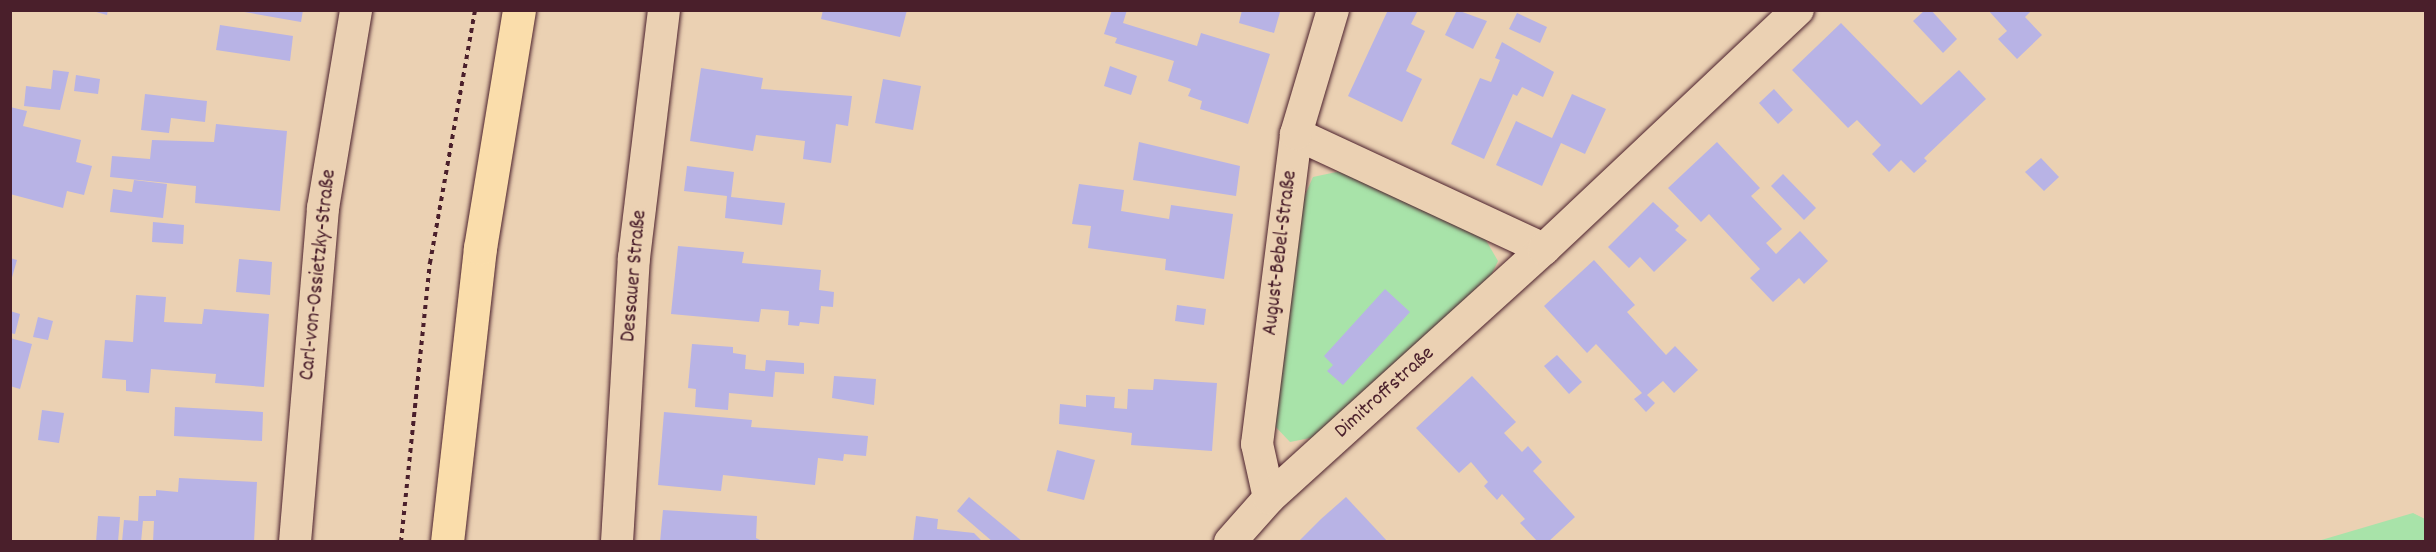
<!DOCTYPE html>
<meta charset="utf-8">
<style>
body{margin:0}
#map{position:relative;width:2436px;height:552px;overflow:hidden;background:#ebd1b3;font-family:Dekko,sans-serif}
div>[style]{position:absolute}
.green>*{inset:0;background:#a8e3a9}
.building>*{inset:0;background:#b8b3e5}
.path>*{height:4px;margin-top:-2px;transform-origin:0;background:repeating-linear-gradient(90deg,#4a1f2b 0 4.5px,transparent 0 9px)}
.roads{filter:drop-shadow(0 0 2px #4a1f2b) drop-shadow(0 0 2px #4a1f2b)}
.street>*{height:32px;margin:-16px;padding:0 16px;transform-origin:16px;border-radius:16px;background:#ebd1b3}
.primary>*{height:33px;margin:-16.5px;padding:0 16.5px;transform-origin:16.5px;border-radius:16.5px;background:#faddab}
span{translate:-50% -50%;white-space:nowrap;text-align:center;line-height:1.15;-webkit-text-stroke:4.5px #ebd1b3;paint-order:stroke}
.street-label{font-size:21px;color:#4a1f2b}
.frame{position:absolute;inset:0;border:12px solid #4a1f2b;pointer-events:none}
</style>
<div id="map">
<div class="green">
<div style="clip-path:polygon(1341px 171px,1484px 237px,1498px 261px,1483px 292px,1320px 436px,1290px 442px,1272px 423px,1302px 202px,1313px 177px)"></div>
<div style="clip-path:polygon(2413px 513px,2425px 519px,2425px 541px,2318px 541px)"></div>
</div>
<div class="building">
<div style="clip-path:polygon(89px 10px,108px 10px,107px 15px)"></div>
<div style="clip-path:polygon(233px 10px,303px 10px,301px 22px)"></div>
<div style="clip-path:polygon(823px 10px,907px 10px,900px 37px,821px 19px)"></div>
<div style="clip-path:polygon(1112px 10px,1127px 10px,1123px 23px,1197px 46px,1201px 33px,1270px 54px,1248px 124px,1200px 109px,1202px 101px,1188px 96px,1191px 89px,1168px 81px,1174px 61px,1115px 43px,1117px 38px,1104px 34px)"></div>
<div style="clip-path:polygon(1242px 10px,1280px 12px,1274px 33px,1239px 23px)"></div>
<div style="clip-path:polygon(1388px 10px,1418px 10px,1411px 24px,1425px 31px,1406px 71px,1422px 79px,1402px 122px,1348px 96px)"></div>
<div style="clip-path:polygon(1457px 10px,1487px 21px,1473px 49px,1445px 35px)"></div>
<div style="clip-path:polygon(1925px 10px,1931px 10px,1957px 39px,1943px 53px,1913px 21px)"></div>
<div style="clip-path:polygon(1988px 10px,2032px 10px,2025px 17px,2042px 35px,2017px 59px,1998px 39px,2007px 31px)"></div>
<div style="clip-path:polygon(1517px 13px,1547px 27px,1540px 43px,1509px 29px)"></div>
<div style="clip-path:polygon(1841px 23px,1921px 105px,1959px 70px,1986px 99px,1924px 158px,1927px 161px,1914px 173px,1901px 160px,1889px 172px,1872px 154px,1881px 145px,1857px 120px,1848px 128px,1792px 70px)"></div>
<div style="clip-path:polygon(220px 25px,293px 36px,290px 61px,216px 50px)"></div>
<div style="clip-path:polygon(1502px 42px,1554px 72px,1543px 97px,1522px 87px,1517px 96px,1513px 94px,1484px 159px,1451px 144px,1480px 78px,1491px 82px,1500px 60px,1495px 58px)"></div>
<div style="clip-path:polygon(1110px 66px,1137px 76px,1131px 95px,1104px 86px)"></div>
<div style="clip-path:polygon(701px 68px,763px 78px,761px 89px,852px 96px,848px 126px,836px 124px,831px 163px,803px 159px,805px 141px,756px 135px,753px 151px,690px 141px)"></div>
<div style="clip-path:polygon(53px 70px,69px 72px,60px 110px,24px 106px,26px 86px,51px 89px)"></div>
<div style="clip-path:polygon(76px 75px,100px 79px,98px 94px,74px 91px)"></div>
<div style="clip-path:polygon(883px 79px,921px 86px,913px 130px,875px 123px)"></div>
<div style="clip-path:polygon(1774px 89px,1793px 110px,1778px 124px,1759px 103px)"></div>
<div style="clip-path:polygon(145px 94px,207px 101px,205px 122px,171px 118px,169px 133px,141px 130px)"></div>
<div style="clip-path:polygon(1572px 94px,1606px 109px,1585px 154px,1561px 143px,1542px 186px,1496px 165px,1516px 121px,1552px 138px)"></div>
<div style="clip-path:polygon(10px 107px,27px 111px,23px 126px,81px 140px,76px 162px,92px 166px,84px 195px,67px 191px,63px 208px,10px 194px)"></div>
<div style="clip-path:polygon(216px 124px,287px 131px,280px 211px,195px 203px,196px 186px,110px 177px,112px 156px,150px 159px,152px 140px,214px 142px)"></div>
<div style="clip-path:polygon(1139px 142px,1240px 166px,1236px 196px,1133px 180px)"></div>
<div style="clip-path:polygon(1717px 142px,1760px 188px,1751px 196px,1782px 229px,1766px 243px,1776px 254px,1800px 231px,1828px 261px,1804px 284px,1799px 278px,1773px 302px,1750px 278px,1760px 269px,1709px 214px,1701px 222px,1668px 188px)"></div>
<div style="clip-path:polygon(2041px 158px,2059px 177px,2044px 191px,2025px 172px)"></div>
<div style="clip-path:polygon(687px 166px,734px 172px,731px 197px,785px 203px,782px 225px,725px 218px,727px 196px,684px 191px)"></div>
<div style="clip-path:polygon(1783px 174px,1816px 208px,1804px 220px,1771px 186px)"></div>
<div style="clip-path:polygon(134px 180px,167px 184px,163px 218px,110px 212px,113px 189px,132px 192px)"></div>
<div style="clip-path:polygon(1079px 184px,1124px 190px,1121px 211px,1169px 219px,1171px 205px,1233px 214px,1224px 279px,1165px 270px,1166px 259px,1088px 248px,1091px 226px,1072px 224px)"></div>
<div style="clip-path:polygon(1653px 202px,1679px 226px,1675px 230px,1687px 240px,1654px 272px,1640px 257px,1629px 268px,1608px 247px)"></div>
<div style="clip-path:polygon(153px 222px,184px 225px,183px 244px,152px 242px)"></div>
<div style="clip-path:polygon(678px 246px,744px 252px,742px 263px,821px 270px,819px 290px,834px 292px,833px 307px,821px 306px,819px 324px,800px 322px,799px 326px,788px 325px,789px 311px,761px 309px,759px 322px,671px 314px)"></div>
<div style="clip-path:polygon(10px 258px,17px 260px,11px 281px,10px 281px)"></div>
<div style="clip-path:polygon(239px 259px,272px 262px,270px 295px,236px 292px)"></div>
<div style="clip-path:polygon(1594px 260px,1635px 305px,1627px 312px,1666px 355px,1675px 346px,1698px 370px,1674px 393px,1663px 381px,1647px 395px,1655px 403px,1646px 412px,1634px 399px,1642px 393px,1596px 344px,1587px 353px,1544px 306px)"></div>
<div style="clip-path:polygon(1385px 289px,1410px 312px,1343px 385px,1327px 371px,1333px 365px,1324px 356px)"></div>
<div style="clip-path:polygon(136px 295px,166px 297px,164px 322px,202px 324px,204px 309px,269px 314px,264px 387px,215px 383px,216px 374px,151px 369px,149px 393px,126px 391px,126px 380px,102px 378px,105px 340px,133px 342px)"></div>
<div style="clip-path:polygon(1177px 305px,1206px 309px,1204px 325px,1175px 321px)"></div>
<div style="clip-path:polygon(10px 311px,20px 314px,15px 334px,10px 333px)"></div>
<div style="clip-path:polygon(38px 317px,53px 321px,48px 340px,33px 337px)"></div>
<div style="clip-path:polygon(10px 338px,32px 344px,20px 389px,10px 386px)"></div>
<div style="clip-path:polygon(692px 344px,733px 347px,733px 353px,746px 355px,745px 369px,765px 371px,766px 360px,804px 363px,804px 374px,775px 372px,773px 397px,729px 393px,728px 410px,695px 407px,696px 389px,688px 388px)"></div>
<div style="clip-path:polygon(1557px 355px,1582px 382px,1569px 394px,1544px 366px)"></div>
<div style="clip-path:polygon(834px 376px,876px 379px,874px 405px,832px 398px)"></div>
<div style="clip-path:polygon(1472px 376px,1516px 422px,1504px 433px,1522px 452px,1528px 446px,1542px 462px,1533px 471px,1575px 517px,1548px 542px,1538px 542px,1520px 523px,1525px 519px,1502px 494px,1497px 500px,1484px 486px,1488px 482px,1471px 462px,1459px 473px,1416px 428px)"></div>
<div style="clip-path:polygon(1154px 379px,1217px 383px,1212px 451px,1131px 445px,1132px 433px,1059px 424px,1060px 404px,1086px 407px,1086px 395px,1115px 397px,1114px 408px,1127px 409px,1128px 389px,1153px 390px)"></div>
<div style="clip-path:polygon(175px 407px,263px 412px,262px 441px,174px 436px)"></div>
<div style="clip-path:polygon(42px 410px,64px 413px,59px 443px,38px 440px)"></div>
<div style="clip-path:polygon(664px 412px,752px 420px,751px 427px,868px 436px,866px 456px,844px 454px,843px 461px,818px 458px,815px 485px,723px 475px,721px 491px,658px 485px)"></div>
<div style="clip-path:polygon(1057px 450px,1095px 460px,1084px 500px,1047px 491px)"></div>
<div style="clip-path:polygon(179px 478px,257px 482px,254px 542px,153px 542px,154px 521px,143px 521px,141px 542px,122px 542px,124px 520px,138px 521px,139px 496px,156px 496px,156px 490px,178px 492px)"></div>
<div style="clip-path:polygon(969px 497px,1023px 542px,993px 542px,957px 511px)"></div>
<div style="clip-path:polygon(1346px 497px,1388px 542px,1298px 542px,1321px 519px)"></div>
<div style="clip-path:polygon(663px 510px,757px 516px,756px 538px,764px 542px,660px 542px)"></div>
<div style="clip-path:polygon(98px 516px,120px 517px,118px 542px,96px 542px)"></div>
<div style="clip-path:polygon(916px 516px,938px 519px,937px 529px,974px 533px,983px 542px,913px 542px)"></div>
</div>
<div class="path">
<div style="left:401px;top:542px;width:281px;rotate:-84.1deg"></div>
<div style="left:430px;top:263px;width:257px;rotate:-79.9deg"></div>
</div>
<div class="roads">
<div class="street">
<div style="left:1296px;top:134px;width:273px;rotate:24.9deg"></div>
<div style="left:1269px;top:498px;width:55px;rotate:-102.5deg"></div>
<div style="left:1257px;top:444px;width:312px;rotate:-82.8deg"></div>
<div style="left:1296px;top:134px;width:129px;rotate:-73.4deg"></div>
<div style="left:295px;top:542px;width:335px;rotate:-85.2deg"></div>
<div style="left:323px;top:208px;width:201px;rotate:-80.5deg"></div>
<div style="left:617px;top:542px;width:285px;rotate:-86.6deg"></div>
<div style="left:634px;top:258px;width:250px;rotate:-83.1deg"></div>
<div style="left:1230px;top:542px;width:59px;rotate:-48.4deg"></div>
<div style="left:1269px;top:498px;width:371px;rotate:-42.2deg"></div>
<div style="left:1544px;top:249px;width:349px;rotate:-43.3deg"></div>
</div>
<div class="primary">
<div style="left:447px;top:542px;width:296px;rotate:-83.6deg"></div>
<div style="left:480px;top:248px;width:241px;rotate:-80.7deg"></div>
</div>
</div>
<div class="street-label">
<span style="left:1281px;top:253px;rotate:-83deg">August-Bebel-Straße</span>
<span style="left:319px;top:275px;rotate:-84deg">Carl-von-Ossietzky-Straße</span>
<span style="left:635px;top:276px;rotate:-85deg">Dessauer Straße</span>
<span style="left:1385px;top:393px;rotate:-42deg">Dimitroffstraße</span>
</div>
<div class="frame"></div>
</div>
